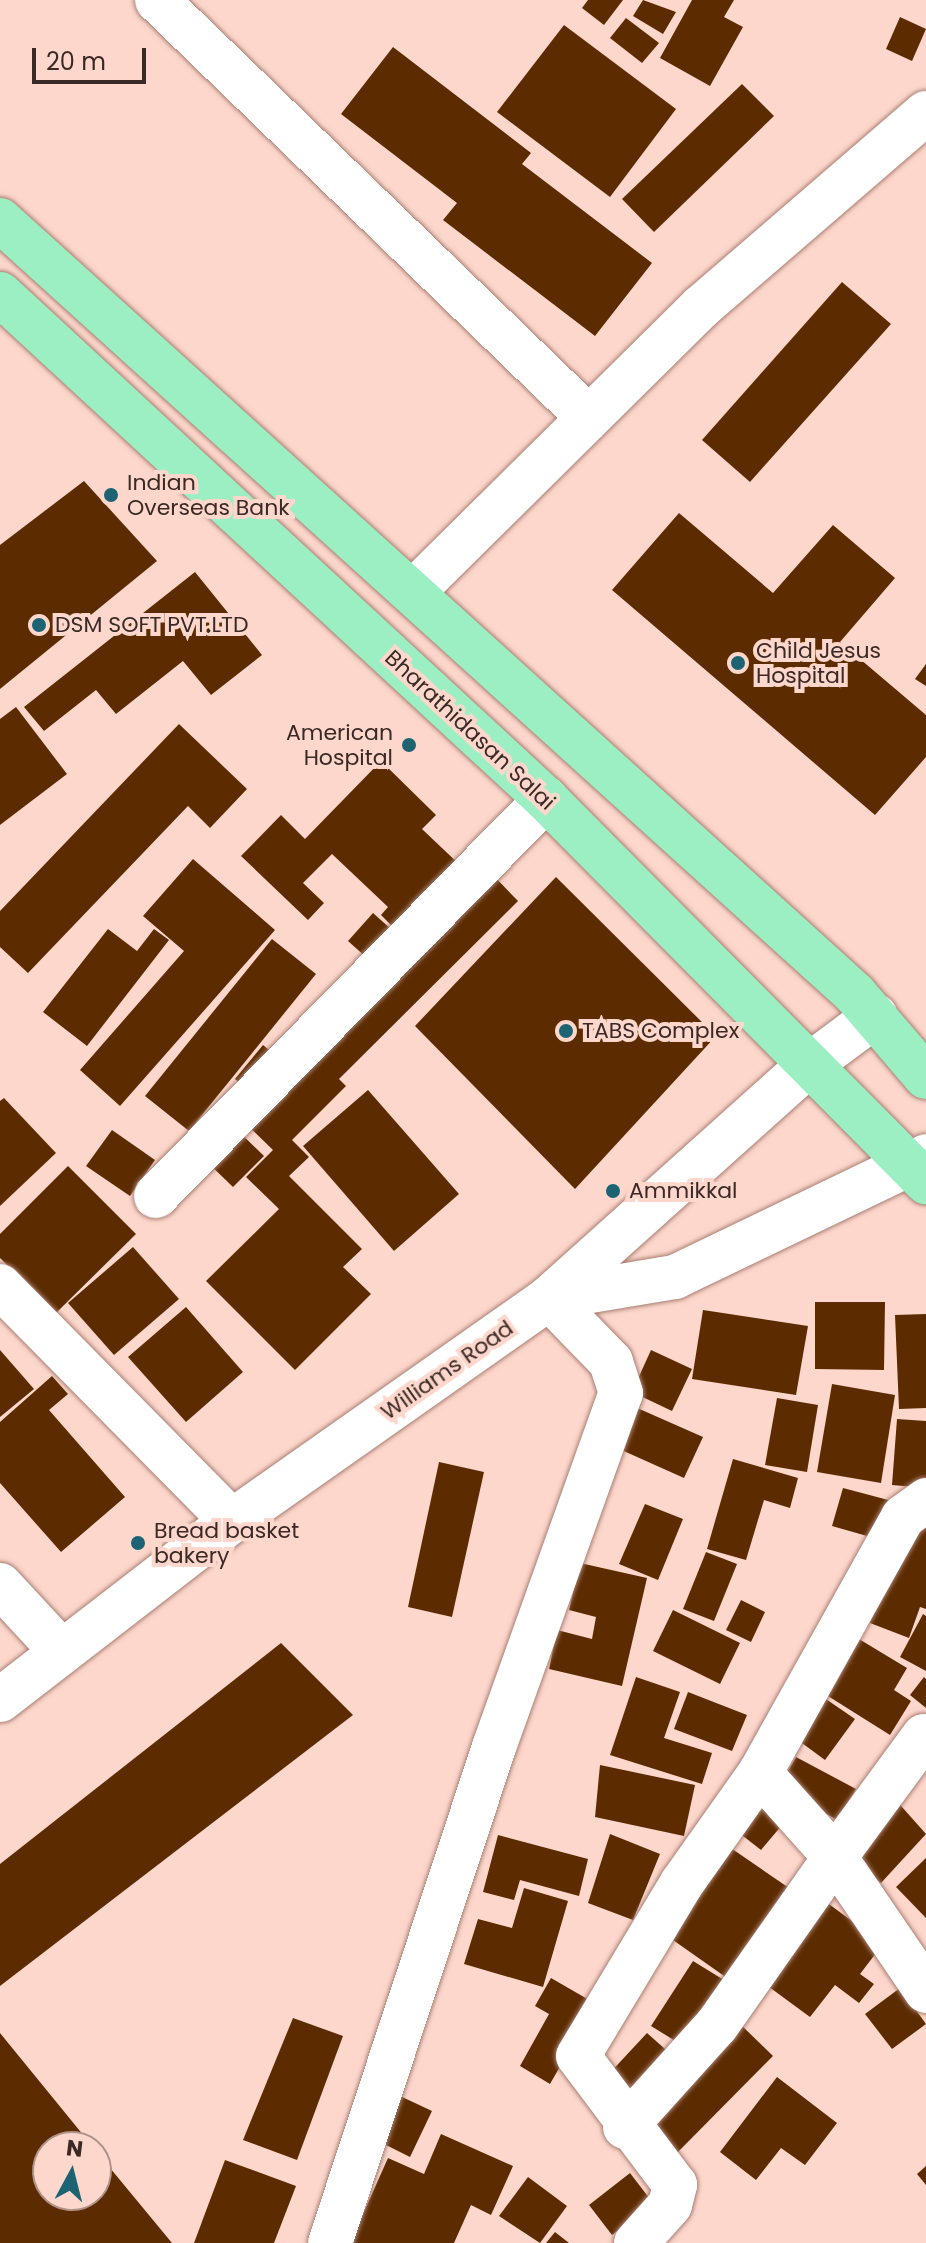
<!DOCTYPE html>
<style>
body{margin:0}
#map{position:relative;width:926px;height:2243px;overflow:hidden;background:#fdd7cc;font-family:Poppins,sans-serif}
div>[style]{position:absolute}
.building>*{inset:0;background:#5c2c00}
.roads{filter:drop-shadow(0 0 2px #a97e72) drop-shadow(0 0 2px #a97e72)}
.minor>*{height:44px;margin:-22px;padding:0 22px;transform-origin:22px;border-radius:22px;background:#fff}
.tertiary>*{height:44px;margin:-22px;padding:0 22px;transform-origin:22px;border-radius:22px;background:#fff}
.primary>*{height:44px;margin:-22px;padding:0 22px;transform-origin:22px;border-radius:22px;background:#9cefc2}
.dots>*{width:22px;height:22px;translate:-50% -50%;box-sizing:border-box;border:4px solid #fdd7cc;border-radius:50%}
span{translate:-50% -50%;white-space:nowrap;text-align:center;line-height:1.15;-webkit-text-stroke:8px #fdd7cc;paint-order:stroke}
.poi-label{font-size:22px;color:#3a2924}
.left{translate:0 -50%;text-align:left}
.right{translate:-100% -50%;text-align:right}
.street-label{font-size:22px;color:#3a2924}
.north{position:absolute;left:32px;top:2131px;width:80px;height:80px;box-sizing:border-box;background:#fdd7cc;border:2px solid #af9189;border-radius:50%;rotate:7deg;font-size:22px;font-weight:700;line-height:32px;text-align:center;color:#3a2924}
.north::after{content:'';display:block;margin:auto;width:28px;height:36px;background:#1c6373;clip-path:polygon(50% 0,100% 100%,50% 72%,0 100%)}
.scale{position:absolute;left:32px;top:48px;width:114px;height:36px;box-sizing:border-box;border:4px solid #3a2924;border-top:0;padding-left:10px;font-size:24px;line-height:28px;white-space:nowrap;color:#3a2924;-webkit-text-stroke:6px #fdd7cc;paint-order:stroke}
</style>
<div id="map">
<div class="building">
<div style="clip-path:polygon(588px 0,623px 0,604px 25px,582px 8px)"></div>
<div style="clip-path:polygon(643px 0,676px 12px,663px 34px,633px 16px)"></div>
<div style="clip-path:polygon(692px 0,734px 0,724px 17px,743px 27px,710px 86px,660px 58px)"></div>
<div style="clip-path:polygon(900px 17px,926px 29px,912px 61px,886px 49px)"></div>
<div style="clip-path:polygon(626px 18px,659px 43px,642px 63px,610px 38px)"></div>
<div style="clip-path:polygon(564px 25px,676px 109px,610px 197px,497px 112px)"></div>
<div style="clip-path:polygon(393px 47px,531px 153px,522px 164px,652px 263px,595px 336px,443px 220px,457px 203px,341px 114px)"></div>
<div style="clip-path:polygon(742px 84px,774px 116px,654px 232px,622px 199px)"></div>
<div style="clip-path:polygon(842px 282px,891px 324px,750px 482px,702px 440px)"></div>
<div style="clip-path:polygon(84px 481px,157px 561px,0 689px,0 545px)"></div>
<div style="clip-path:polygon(679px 513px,773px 593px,833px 525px,895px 578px,840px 642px,926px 715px,926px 757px,875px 815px,612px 590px)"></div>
<div style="clip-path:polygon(195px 572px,262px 655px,211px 695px,183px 661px,116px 714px,96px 690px,44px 731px,24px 707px)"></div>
<div style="clip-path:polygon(926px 664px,926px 686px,915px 679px)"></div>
<div style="clip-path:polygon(16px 707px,67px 774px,0 825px,0 719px)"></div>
<div style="clip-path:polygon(179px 724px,247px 789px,210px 828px,188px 806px,28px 973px,0 947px,0 911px)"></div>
<div style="clip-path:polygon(381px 761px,436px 815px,422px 829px,462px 867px,398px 932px,381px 915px,388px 907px,332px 854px,303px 883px,324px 903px,308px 920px,241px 856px,281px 815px,305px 839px)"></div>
<div style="clip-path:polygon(193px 859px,275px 930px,120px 1106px,80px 1070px,184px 951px,143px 916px)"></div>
<div style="clip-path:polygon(491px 873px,518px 901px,339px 1079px,346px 1086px,292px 1140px,309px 1157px,289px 1176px,362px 1249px,343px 1267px,371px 1294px,295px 1370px,206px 1281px,279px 1209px,246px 1177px,273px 1150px,241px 1119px)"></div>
<div style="clip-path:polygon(556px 877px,716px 1036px,575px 1189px,415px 1026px)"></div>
<div style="clip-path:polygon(373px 913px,392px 930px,367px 958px,348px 941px)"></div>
<div style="clip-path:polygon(108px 929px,137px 951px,154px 929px,169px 940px,87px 1046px,43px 1012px)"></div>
<div style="clip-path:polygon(272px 939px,316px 974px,189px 1131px,145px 1096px)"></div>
<div style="clip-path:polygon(263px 1045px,282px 1061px,253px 1094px,235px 1079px)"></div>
<div style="clip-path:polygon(368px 1090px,459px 1194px,394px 1251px,303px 1146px)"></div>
<div style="clip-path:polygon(4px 1098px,56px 1153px,0 1206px,0 1101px)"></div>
<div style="clip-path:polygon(235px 1128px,264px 1156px,233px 1187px,204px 1159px)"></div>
<div style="clip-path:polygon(112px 1130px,155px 1160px,130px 1196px,86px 1166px)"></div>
<div style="clip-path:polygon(68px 1166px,136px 1234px,56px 1313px,0 1258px,0 1234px)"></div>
<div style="clip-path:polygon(133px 1247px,179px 1299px,114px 1355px,68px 1303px)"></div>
<div style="clip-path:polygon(815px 1302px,885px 1302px,884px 1370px,815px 1369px)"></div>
<div style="clip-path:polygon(186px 1307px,243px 1372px,186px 1422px,128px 1357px)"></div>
<div style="clip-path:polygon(703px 1310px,808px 1326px,796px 1395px,692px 1379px)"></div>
<div style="clip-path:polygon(926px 1314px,926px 1408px,899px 1409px,895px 1315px)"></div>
<div style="clip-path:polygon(0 1350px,34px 1389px,0 1417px)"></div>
<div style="clip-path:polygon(651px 1350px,692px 1369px,672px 1411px,632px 1392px)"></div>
<div style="clip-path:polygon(52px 1376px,68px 1394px,49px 1410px,125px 1497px,61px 1552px,0 1483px,0 1422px)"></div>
<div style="clip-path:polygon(832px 1384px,895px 1395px,881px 1483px,817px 1472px)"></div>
<div style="clip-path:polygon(777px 1398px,818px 1405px,807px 1472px,765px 1465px)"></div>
<div style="clip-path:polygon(635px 1407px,703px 1437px,684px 1478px,617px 1448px)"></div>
<div style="clip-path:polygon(897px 1419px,926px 1421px,926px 1488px,892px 1485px)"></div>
<div style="clip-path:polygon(733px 1459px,798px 1478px,790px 1508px,764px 1500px,746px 1560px,707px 1549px)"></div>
<div style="clip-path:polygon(439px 1462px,484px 1472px,452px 1617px,408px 1607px)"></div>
<div style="clip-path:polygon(843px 1488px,892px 1501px,881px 1540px,832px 1526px)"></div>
<div style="clip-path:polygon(645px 1504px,683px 1519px,658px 1580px,619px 1564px)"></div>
<div style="clip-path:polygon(909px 1521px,926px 1528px,926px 1609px,920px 1607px,909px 1638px,870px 1623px)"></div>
<div style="clip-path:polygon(706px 1552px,737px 1564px,714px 1621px,683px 1609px)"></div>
<div style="clip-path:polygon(580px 1563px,647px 1578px,622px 1686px,549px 1669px,557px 1630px,592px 1639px,596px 1617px,569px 1610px)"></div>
<div style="clip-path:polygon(741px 1600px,765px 1612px,751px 1642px,726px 1630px)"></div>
<div style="clip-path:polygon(673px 1610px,740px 1643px,720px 1684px,653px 1651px)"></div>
<div style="clip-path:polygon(923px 1614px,926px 1616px,926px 1671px,900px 1657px)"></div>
<div style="clip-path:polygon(854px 1636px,907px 1668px,894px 1690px,911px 1701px,890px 1735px,820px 1691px)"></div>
<div style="clip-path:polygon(281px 1643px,353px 1715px,0 1986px,0 1864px)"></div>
<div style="clip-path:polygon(636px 1677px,680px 1692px,664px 1738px,712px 1753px,702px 1784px,610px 1755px)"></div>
<div style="clip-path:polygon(924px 1677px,926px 1679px,926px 1708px,910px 1695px)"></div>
<div style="clip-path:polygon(688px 1692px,747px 1715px,732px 1751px,674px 1729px)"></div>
<div style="clip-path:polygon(820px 1695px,855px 1719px,825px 1760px,791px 1735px)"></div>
<div style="clip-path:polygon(796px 1757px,856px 1789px,837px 1820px,779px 1787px)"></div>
<div style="clip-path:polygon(600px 1765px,695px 1785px,684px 1836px,595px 1817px)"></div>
<div style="clip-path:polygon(894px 1798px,926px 1834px,881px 1883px,846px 1852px)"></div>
<div style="clip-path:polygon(763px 1799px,788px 1818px,761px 1850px,738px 1832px)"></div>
<div style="clip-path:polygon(610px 1834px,660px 1854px,633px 1920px,588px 1903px)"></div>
<div style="clip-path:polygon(498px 1835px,588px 1859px,579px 1896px,520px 1880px,514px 1900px,483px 1892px)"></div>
<div style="clip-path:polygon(725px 1844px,789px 1888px,727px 1978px,663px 1933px)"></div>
<div style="clip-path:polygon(926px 1858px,926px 1918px,896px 1887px)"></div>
<div style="clip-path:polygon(524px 1888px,568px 1901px,543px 1987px,464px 1964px,478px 1919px,512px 1928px)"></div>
<div style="clip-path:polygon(814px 1893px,883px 1944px,860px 1974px,874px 1984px,859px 2003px,835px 1985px,810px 2017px,753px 1975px)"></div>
<div style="clip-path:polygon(693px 1961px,732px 1985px,690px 2050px,651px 2026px)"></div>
<div style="clip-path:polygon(551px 1978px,596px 2004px,550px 2084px,520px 2066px,549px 2014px,535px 2006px)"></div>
<div style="clip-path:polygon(900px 1988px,926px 2024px,892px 2049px,865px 2014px)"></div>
<div style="clip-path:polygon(293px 2018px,343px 2036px,297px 2160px,243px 2140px)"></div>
<div style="clip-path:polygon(737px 2021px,773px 2056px,672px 2158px,636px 2123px)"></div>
<div style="clip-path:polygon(0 2033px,93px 2147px,48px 2147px,48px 2195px,96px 2195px,96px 2151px,172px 2243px,0 2243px)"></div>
<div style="clip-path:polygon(647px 2033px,674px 2057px,634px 2100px,607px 2076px)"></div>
<div style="clip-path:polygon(777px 2077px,837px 2123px,805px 2165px,781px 2148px,756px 2180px,720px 2152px)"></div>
<div style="clip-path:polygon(400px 2096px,432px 2111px,410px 2157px,378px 2141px)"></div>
<div style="clip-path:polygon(441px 2134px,513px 2166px,491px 2215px,471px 2205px,454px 2243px,350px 2243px,388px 2158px,424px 2174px)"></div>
<div style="clip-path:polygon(225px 2160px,296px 2186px,274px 2243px,194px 2243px)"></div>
<div style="clip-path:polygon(926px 2166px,926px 2185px,917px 2174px)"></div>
<div style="clip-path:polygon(630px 2173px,653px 2203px,612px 2235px,589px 2205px)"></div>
<div style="clip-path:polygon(528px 2177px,567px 2206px,540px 2243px,499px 2216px)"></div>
<div style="clip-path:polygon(555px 2232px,569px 2243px,546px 2243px)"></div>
</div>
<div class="roads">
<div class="minor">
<div style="left:157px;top:0;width:601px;rotate:44.06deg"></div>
<div style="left:413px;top:592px;width:405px;rotate:-44.7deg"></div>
<div style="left:701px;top:307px;width:297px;rotate:-40.8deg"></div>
<div style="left:156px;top:1196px;width:557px;rotate:-45.51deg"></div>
<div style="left:0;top:1286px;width:330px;rotate:45.4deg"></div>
<div style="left:0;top:1585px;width:91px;rotate:47.2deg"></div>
<div style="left:760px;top:1773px;width:113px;rotate:48.2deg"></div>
<div style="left:835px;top:1857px;width:150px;rotate:-53.7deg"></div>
<div style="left:625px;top:2127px;width:137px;rotate:-48deg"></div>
<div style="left:717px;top:2025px;width:205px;rotate:-54.9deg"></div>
<div style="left:835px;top:1857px;width:162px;rotate:55.8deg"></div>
<div style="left:330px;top:2243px;width:522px;rotate:-71.7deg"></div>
<div style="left:494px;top:1747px;width:376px;rotate:-70.3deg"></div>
<div style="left:621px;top:1393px;width:33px;rotate:-108deg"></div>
<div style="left:611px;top:1362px;width:89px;rotate:-134.1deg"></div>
<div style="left:636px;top:2243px;width:51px;rotate:-48.2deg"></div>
<div style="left:670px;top:2205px;width:21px;rotate:-76deg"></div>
<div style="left:675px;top:2185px;width:161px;rotate:-126.9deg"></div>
<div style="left:578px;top:2056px;width:202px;rotate:-59deg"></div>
<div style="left:682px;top:1883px;width:135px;rotate:-54.7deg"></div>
<div style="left:760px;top:1773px;width:293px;rotate:-60.8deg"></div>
<div style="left:903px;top:1517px;width:29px;rotate:-36deg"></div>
</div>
<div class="tertiary">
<div style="left:549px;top:1298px;width:128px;rotate:-9.5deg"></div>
<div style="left:675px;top:1277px;width:279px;rotate:-25.7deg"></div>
<div style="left:0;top:1700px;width:293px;rotate:-37.7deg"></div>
<div style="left:232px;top:1521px;width:388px;rotate:-35.1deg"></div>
<div style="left:549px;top:1298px;width:348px;rotate:-41.9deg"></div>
<div style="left:808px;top:1066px;width:84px;rotate:-36.7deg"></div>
</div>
<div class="primary">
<div style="left:0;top:220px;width:1153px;rotate:42.15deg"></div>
<div style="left:855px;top:994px;width:109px;rotate:49.5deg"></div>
<div style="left:0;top:294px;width:744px;rotate:42.77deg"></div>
<div style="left:546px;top:799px;width:540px;rotate:45.23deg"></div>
</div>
</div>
<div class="dots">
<div style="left:111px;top:495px;background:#1c6373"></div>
<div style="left:39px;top:625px;background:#1c6373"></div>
<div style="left:738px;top:663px;background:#1c6373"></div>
<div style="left:409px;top:745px;background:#1c6373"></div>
<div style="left:566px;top:1031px;background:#1c6373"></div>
<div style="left:613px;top:1191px;background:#1c6373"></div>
<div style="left:138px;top:1543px;background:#1c6373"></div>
</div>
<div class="poi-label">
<span class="left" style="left:127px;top:495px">Indian<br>Overseas Bank</span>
<span class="left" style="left:55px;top:625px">DSM SOFT PVT.LTD</span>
<span class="left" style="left:756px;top:663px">Child Jesus<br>Hospital</span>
<span class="right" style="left:393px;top:745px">American<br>Hospital</span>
<span class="left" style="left:582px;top:1031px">TABS Complex</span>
<span class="left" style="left:629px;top:1191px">Ammikkal</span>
<span class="left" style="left:154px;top:1543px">Bread basket<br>bakery</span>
</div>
<div class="street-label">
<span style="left:470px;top:730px;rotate:43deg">Bharathidasan Salai</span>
<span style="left:447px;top:1370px;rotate:-35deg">Williams Road</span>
</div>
<div class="north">N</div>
<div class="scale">20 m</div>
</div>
